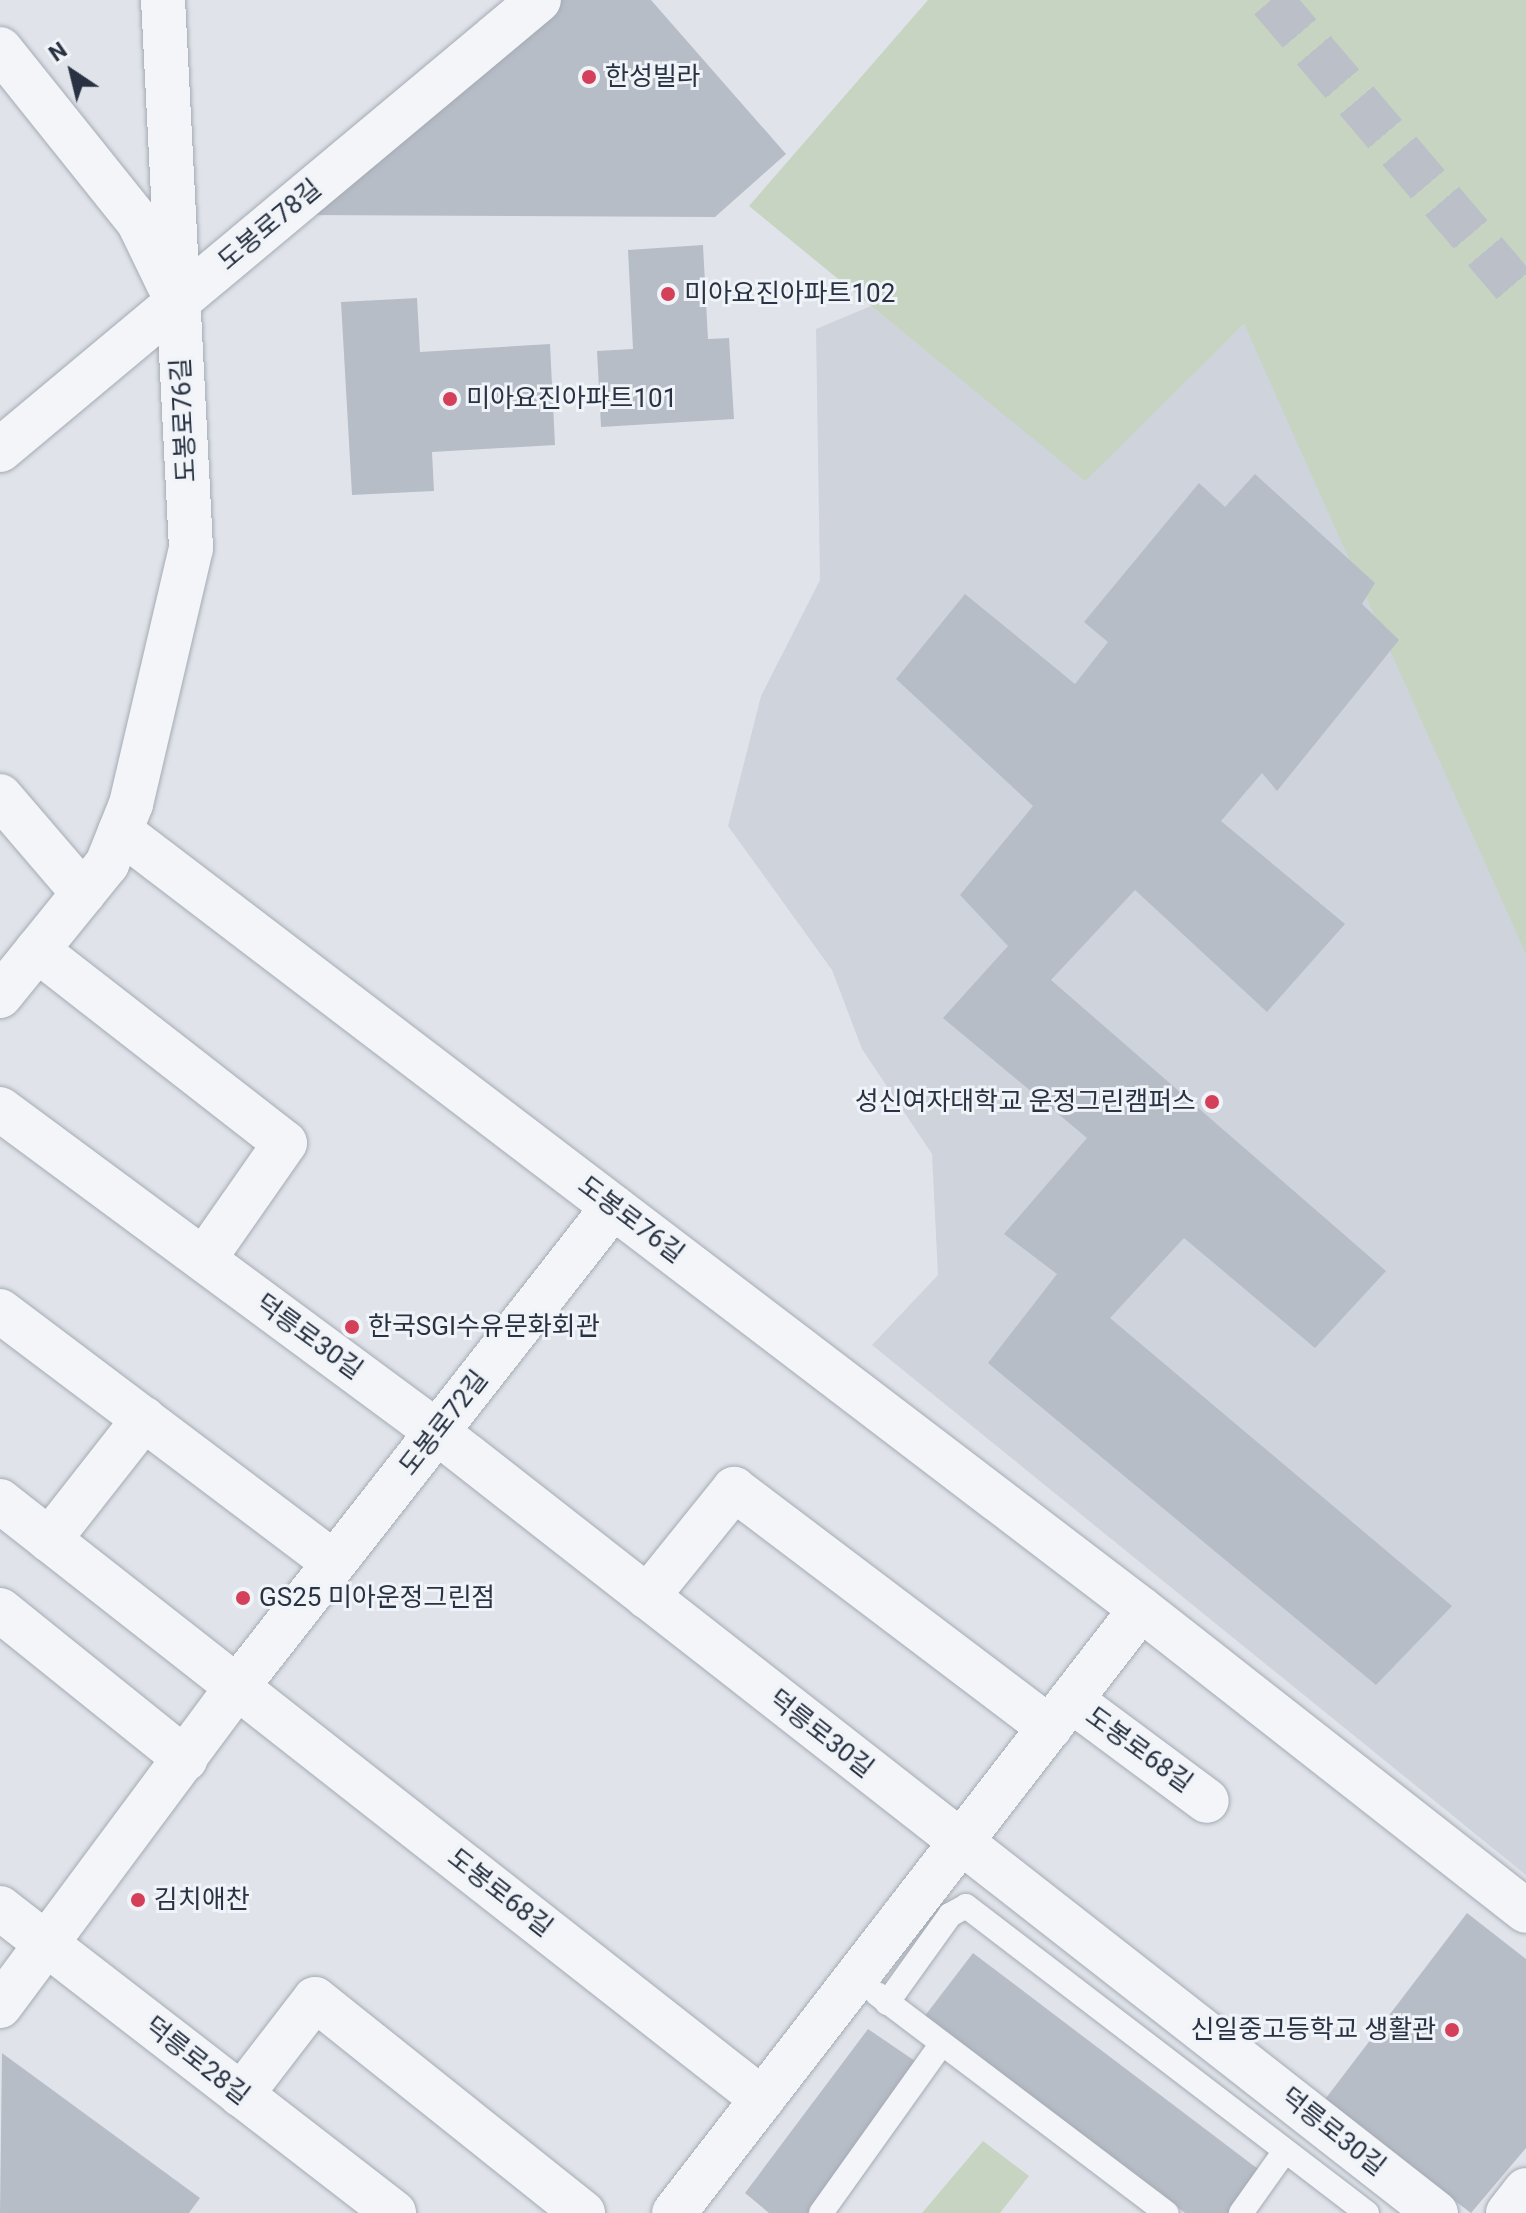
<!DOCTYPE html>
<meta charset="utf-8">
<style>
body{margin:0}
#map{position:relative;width:1526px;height:2213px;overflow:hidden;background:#e0e4ea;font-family:Roboto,"Noto Sans KR",sans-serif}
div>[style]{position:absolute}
.built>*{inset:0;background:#ced3dc}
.green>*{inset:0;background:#c6d4c1}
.building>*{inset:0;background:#b7bdc7}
.tertiary-tunnel>*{height:44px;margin-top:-22px;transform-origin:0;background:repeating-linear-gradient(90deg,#bbc0c8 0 44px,transparent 0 66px)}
.roads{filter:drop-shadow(0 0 2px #a5abb4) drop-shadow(0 0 2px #a5abb4)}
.service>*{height:24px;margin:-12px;padding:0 12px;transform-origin:12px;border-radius:12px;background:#f3f5f8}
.minor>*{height:44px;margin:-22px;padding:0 22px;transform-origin:22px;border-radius:22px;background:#f3f5f8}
.dots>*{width:22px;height:22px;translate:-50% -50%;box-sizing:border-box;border:4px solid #f0f3f7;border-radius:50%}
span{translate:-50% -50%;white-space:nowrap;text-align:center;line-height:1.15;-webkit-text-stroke:6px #f0f3f7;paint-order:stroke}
.poi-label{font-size:26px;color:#283242}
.left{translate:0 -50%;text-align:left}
.right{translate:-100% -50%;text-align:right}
.street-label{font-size:26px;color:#283242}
.north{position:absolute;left:32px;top:32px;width:80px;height:80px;-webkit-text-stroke:6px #f0f3f7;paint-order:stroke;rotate:325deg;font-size:22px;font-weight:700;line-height:32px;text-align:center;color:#283242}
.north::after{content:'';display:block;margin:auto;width:28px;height:36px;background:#283242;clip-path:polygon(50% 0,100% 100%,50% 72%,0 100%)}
</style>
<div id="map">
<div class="built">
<div style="clip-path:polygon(871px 306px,1085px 480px,1244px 324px,1526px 937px,1526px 1875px,872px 1345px,938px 1275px,932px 1154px,862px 1049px,832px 970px,728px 826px,761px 696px,820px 580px,816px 329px)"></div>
</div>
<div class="green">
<div style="clip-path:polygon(928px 0,1526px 0,1526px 954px,1244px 324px,1085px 481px,749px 206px)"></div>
<div style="clip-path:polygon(983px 2141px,1029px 2176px,1000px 2213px,922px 2213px)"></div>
</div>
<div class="building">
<div style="clip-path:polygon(547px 0,651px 0,786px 154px,715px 217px,303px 215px)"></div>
<div style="clip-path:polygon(703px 245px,708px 339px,729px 338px,734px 419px,601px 427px,597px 351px,633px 349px,628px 250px)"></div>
<div style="clip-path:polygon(417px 298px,420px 352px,550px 344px,555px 445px,432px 452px,434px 491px,352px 495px,341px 302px)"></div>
<div style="clip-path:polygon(1255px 474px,1375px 583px,1362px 604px,1399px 640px,1277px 791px,1262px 773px,1221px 821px,1345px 924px,1267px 1012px,1135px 890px,1051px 980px,1386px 1271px,1315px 1348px,1184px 1238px,1110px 1318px,1452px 1606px,1376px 1685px,988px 1363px,1057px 1274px,1004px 1234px,1087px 1138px,943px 1018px,1008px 946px,960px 895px,1033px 806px,896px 679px,965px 594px,1075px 684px,1108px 642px,1084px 622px,1199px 483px,1225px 507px)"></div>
<div style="clip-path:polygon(1467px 1913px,1526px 1959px,1526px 2148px,1471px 2213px,1323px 2102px)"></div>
<div style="clip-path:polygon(973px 1953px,1258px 2169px,1228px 2213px,1185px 2213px,924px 2017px)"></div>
<div style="clip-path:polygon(868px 2029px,918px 2063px,810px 2213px,769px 2213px,745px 2193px)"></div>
<div style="clip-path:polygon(2px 2053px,200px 2198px,189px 2213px,0 2213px)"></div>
</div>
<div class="tertiary-tunnel">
<div style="left:1271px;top:0;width:394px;rotate:49.6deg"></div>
</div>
<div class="roads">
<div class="service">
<div style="left:877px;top:1994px;width:363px;rotate:37.1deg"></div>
<div style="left:887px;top:2003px;width:108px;rotate:-54.4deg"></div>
<div style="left:950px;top:1915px;width:18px;rotate:-29deg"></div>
<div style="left:966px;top:1906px;width:505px;rotate:37.44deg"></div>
<div style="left:821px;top:2213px;width:206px;rotate:-54.5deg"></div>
<div style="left:1241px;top:2213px;width:76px;rotate:-54.6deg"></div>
</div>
<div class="minor">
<div style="left:0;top:49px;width:221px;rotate:51.3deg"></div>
<div style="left:138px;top:221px;width:71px;rotate:64.2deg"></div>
<div style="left:0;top:450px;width:702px;rotate:-39.86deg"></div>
<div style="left:0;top:796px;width:128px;rotate:49.4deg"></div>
<div style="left:120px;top:831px;width:1284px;rotate:37.31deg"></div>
<div style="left:1141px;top:1609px;width:489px;rotate:38.1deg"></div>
<div style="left:37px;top:950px;width:314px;rotate:37.9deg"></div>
<div style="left:285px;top:1143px;width:141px;rotate:124.9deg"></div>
<div style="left:0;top:996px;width:170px;rotate:-51deg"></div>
<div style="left:107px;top:864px;width:65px;rotate:-68.2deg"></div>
<div style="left:131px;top:804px;width:263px;rotate:-76.8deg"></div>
<div style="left:191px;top:548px;width:549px;rotate:-92.92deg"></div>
<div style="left:0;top:1109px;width:543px;rotate:36.47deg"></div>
<div style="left:437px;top:1432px;width:1268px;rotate:38.02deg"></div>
<div style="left:0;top:1311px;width:418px;rotate:37deg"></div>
<div style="left:0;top:1501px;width:969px;rotate:38.12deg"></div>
<div style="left:49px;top:1540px;width:154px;rotate:-51.9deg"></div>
<div style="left:647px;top:1597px;width:139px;rotate:-51.1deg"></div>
<div style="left:734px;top:1489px;width:396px;rotate:37.1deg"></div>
<div style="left:0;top:1610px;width:238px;rotate:38.8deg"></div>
<div style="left:1071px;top:1700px;width:169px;rotate:36.6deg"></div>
<div style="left:0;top:1908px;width:498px;rotate:37.7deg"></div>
<div style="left:0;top:2006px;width:397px;rotate:-53.4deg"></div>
<div style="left:237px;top:1687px;width:610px;rotate:-51.93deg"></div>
<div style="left:241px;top:2095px;width:121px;rotate:-52.4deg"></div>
<div style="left:315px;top:1999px;width:343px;rotate:38.6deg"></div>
<div style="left:674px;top:2213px;width:763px;rotate:-52.29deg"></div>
<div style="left:1508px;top:2213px;width:29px;rotate:-52deg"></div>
</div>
</div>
<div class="dots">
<div style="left:589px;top:77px;background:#d43f59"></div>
<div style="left:668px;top:294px;background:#d43f59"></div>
<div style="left:450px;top:399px;background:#d43f59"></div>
<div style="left:1212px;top:1102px;background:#d43f59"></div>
<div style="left:352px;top:1327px;background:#d43f59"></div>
<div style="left:243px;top:1598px;background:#d43f59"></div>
<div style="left:138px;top:1900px;background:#d43f59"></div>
<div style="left:1452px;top:2030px;background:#d43f59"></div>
</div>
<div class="poi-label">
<span class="left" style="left:605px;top:77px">한성빌라</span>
<span class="left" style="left:684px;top:294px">미아요진아파트102</span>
<span class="left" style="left:466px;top:399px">미아요진아파트101</span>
<span class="right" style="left:1196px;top:1102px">성신여자대학교 운정그린캠퍼스</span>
<span class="left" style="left:368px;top:1327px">한국SGI수유문화회관</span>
<span class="left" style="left:259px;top:1598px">GS25 미아운정그린점</span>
<span class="left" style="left:154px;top:1900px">김치애찬</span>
<span class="right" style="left:1436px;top:2030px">신일중고등학교 생활관</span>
</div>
<div class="street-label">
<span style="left:270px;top:225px;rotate:-40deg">도봉로78길</span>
<span style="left:184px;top:420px;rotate:-93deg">도봉로76길</span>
<span style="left:631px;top:1220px;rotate:37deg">도봉로76길</span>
<span style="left:309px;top:1337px;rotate:36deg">덕릉로30길</span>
<span style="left:444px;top:1423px;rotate:-52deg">도봉로72길</span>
<span style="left:821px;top:1734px;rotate:38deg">덕릉로30길</span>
<span style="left:1139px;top:1750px;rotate:36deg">도봉로68길</span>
<span style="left:500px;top:1893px;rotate:38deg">도봉로68길</span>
<span style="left:197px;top:2061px;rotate:38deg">덕릉로28길</span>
<span style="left:1333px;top:2132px;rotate:38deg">덕릉로30길</span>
</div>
<div class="north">N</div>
</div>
